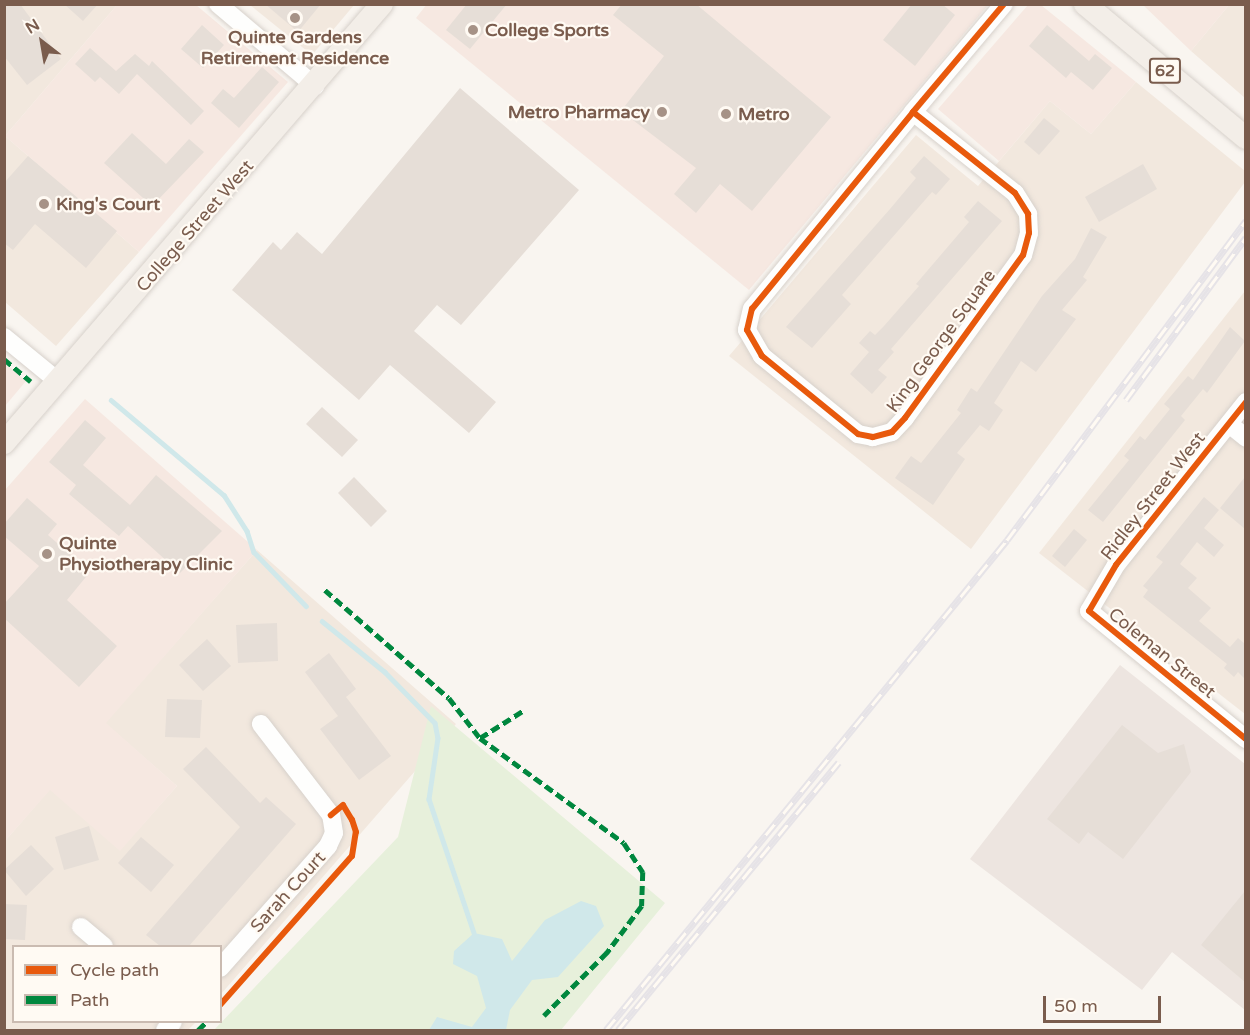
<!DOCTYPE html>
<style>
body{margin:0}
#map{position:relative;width:1250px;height:1035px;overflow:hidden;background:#f9f5f0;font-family:"Varela Round",sans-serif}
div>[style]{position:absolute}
.residential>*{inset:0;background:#f2e8de}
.commercial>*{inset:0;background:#f6e8e1}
.industrial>*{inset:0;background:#ede5e0}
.green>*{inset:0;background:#e7f0db}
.water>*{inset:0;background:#d0e8ea}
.stream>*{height:4.5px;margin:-2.25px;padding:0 2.25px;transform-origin:2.25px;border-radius:2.25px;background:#d0e8ea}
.building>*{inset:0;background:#e6ded7}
.roads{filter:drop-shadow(0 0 2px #d7d1cb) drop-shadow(0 0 2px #d7d1cb)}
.minor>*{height:18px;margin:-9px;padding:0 9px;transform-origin:9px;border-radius:9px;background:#fefefd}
.major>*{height:22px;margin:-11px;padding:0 11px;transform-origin:11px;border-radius:11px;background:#f3eee8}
.rail>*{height:7px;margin-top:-3.5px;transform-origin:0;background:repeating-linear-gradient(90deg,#fffaf3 0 14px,#e6e3e7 0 28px);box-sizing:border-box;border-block:2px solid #e6e3e7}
.quiet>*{height:4.5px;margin-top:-2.25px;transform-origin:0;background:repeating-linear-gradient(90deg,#00873e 0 9px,transparent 0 13.5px)}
.cycleway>*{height:6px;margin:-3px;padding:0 3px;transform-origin:3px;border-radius:3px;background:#e8590c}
.dots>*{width:16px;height:16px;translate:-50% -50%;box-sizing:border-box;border:3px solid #fffaf3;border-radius:50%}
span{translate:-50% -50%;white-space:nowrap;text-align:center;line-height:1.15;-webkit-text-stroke:4.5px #fffaf3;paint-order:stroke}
.shield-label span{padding:2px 4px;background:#fffaf3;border:2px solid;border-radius:4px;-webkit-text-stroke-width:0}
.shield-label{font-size:16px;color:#7a5c4d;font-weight:700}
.poi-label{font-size:18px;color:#7a5c4d;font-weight:700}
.left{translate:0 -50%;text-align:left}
.right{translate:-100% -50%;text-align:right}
.street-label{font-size:18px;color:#7a5c4d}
.frame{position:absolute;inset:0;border:6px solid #7a5c4d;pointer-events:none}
.legend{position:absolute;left:12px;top:945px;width:210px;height:78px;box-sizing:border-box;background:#fffaf3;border:2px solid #cabbb1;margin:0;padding:8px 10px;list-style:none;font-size:18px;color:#7a5c4d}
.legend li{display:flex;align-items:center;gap:12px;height:30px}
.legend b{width:30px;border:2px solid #cabbb1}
.north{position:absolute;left:12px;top:12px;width:60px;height:60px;-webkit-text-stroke:4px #fffaf3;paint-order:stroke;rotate:329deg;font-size:16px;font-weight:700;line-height:24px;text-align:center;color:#7a5c4d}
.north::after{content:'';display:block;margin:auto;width:21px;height:27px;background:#7a5c4d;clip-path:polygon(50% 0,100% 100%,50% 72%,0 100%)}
.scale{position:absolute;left:1043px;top:996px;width:118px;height:27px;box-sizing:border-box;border:3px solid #7a5c4d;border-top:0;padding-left:8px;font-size:18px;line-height:21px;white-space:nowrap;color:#7a5c4d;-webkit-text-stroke:4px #fffaf3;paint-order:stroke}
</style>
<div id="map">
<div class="residential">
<div style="clip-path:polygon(5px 5px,117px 5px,5px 136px,139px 252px,56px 346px,5px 302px)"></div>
<div style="clip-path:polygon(250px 5px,354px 5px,312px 55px)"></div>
<div style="clip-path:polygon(1229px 5px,1245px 5px,1245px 98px,1191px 51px)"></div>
<div style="clip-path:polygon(1136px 82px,1245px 171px,1245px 182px,971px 549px,729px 356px,916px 135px,978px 186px,1050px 101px,1091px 134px)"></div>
<div style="clip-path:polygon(1245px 291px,1245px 714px,1039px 553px)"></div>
<div style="clip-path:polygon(257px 550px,456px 724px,221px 994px,220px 946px,14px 946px,14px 1022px,196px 1022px,188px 1030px,5px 1030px,5px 841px,50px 789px,120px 850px,177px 786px,105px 723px)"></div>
</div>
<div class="commercial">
<div style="clip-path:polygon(427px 4px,988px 5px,749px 290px,416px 18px)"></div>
<div style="clip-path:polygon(117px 5px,196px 5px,288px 82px,139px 252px,5px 136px)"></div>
<div style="clip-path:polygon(1028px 5px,1041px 5px,1136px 82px,1091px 134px,1050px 101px,999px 161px,938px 109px)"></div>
<div style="clip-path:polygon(1143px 5px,1229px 5px,1191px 51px)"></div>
<div style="clip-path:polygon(5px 363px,26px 381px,5px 406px)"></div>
<div style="clip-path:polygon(85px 399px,257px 550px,106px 723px,177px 786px,120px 851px,50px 790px,5px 841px,5px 490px)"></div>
</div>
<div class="industrial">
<div style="clip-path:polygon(1120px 665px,1245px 764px,1245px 1010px,1172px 952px,1142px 990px,970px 859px)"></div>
</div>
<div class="green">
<div style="clip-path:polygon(431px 706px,665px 903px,561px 1030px,214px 1030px,398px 837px)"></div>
</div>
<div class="water">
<div style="clip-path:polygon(581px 901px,596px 906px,604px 926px,558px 977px,532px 980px,510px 1010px,506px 1030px,429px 1030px,437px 1017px,472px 1027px,486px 1008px,477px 976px,453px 964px,454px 951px,474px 933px,502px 939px,512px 961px,545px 920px)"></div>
</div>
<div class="stream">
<div style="left:111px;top:400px;width:148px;rotate:40.1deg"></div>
<div style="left:224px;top:495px;width:43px;rotate:57.4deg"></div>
<div style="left:247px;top:531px;width:22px;rotate:72deg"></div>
<div style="left:254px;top:552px;width:75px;rotate:46.1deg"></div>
<div style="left:322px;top:621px;width:81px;rotate:39deg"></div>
<div style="left:385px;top:672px;width:71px;rotate:45.6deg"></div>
<div style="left:435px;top:723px;width:15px;rotate:79deg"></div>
<div style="left:438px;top:738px;width:62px;rotate:98.4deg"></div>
<div style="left:429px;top:799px;width:141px;rotate:71.4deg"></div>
</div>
<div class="building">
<div style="clip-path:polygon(4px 4px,20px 4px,61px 59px,27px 85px,4px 56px)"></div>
<div style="clip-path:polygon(64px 4px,98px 4px,83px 21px)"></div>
<div style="clip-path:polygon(265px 4px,321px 4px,298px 32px)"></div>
<div style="clip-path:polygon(467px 4px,507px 4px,470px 49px,446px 30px)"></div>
<div style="clip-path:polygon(622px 4px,696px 4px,831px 117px,752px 211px,720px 184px,696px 213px,674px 194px,696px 168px,621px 111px,664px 56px,613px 15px)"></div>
<div style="clip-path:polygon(912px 4px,942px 4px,955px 15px,915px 66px,883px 40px)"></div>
<div style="clip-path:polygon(202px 25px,224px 45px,203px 68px,181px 49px)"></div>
<div style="clip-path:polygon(1047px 25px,1089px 61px,1095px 54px,1112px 68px,1093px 90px,1071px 72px,1066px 78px,1029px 46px)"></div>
<div style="clip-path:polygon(90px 48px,116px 71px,135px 54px,149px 66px,152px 61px,204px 111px,191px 125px,137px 74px,119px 94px,100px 77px,95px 82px,75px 64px)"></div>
<div style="clip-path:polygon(262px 67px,279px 82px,239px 128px,211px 103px,223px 89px,234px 98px)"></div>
<div style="clip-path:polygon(460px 88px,579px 190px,461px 325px,437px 305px,414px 331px,496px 402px,469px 433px,390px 365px,359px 400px,232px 290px,273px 242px,281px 250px,297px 232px,322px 254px)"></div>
<div style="clip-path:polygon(1044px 118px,1060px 131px,1039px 155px,1024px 142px)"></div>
<div style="clip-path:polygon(132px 133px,166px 164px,189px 139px,204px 152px,152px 206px,104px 163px)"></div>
<div style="clip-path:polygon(28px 156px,117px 231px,86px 268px,35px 224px,13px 250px,4px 243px,4px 183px)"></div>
<div style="clip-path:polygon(924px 156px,950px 179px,936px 195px,932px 192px,842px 295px,851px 304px,812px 348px,786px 327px,890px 209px,916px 178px,910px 172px)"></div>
<div style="clip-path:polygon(1143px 164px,1157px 189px,1099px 222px,1085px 197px)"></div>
<div style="clip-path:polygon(978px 201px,1002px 221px,891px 349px,894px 352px,878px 370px,887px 377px,872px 394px,850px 374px,869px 352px,859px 343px,870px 331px,875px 335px,884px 326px,919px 286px,916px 284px,969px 222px,964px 217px)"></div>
<div style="clip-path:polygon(1091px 228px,1107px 237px,1083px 277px,1087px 280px,1062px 310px,1076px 319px,1036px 372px,1021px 361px,994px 403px,1003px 410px,989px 431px,980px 425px,957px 453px,965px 459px,933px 505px,895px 478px,911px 456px,921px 463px,961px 413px,957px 410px,971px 388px,977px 392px,1042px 296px,1075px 259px)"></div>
<div style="clip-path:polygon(1230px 327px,1245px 341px,1207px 393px,1203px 389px,1181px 416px,1185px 420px,1103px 522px,1088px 510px,1129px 460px,1124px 456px,1140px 436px,1145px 440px,1170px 409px,1164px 404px,1188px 376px,1193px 380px)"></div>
<div style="clip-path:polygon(322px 407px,358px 440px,342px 457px,306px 424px)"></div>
<div style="clip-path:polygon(85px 420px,106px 438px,83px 465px,130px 505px,156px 475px,222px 531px,180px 573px,128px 526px,119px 536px,69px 494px,76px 485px,49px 462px)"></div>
<div style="clip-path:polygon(354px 477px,387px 511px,371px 527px,338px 493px)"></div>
<div style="clip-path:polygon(1245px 477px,1245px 529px,1220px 508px)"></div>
<div style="clip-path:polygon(1204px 497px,1219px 510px,1204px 528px,1224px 545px,1214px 557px,1197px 542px,1180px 564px,1197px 578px,1188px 588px,1211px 608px,1199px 621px,1230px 647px,1238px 638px,1245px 644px,1245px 679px,1238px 672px,1234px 677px,1224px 668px,1227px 664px,1143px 597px,1148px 590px,1143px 586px,1163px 562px,1156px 557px)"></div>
<div style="clip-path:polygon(27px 498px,57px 524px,48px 535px,90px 572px,67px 600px,117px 646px,79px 687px,4px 618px,4px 604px,39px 566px,4px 536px,4px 524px)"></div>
<div style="clip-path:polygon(1074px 529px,1087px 540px,1065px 567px,1052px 556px)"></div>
<div style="clip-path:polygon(277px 623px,278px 661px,238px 663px,236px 625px)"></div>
<div style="clip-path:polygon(207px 639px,231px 666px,203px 691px,179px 665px)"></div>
<div style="clip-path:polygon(329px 653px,356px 689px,346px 697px,391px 756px,359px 780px,320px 729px,338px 716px,305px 672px)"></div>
<div style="clip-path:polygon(167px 699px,202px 700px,200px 738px,165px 737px)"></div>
<div style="clip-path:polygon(1122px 725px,1158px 753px,1184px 744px,1191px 772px,1123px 859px,1088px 832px,1079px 844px,1047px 819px)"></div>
<div style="clip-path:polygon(206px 747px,260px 803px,266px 797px,296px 824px,189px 946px,160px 946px,146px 935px,240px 827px,183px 769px)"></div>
<div style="clip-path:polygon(89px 826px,99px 860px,64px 870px,55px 837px)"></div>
<div style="clip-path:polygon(141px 837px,174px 865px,151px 892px,118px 863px)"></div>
<div style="clip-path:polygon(31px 845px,54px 869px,26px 896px,4px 870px)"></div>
<div style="clip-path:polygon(1245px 891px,1245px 982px,1201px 945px)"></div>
<div style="clip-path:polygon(4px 904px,27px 905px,25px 940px,4px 939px)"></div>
</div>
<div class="roads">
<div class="minor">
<div style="left:218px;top:4px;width:127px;rotate:40.2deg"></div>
<div style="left:913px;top:112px;width:130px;rotate:38.5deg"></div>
<div style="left:1015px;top:193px;width:25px;rotate:58deg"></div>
<div style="left:1028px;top:214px;width:19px;rotate:87deg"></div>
<div style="left:1029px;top:233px;width:23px;rotate:105deg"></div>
<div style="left:1023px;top:255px;width:201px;rotate:125.9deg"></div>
<div style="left:905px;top:418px;width:19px;rotate:133deg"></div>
<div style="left:892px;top:432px;width:20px;rotate:165deg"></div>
<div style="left:873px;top:437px;width:15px;rotate:-169deg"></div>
<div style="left:858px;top:434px;width:124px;rotate:-140.9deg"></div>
<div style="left:762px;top:356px;width:30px;rotate:-120deg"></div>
<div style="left:747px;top:330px;width:22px;rotate:-77deg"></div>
<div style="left:752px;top:309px;width:254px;rotate:-50.7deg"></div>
<div style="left:913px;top:112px;width:141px;rotate:-49.9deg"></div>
<div style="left:4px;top:337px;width:71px;rotate:39.3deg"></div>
<div style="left:1246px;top:402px;width:208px;rotate:128.6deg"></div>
<div style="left:1116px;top:565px;width:53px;rotate:120.4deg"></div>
<div style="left:1089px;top:611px;width:203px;rotate:39.2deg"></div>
<div style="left:1229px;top:424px;width:22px;rotate:39deg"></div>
<div style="left:81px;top:927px;width:30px;rotate:40deg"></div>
<div style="left:220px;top:968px;width:163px;rotate:-48.5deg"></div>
<div style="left:328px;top:846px;width:14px;rotate:-65deg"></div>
<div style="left:334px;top:833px;width:18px;rotate:-99deg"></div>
<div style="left:331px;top:815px;width:115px;rotate:-127.6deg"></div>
<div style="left:165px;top:1030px;width:11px;rotate:-45deg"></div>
</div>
<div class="major">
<div style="left:1085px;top:4px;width:209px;rotate:39.8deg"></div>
<div style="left:4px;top:443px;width:579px;rotate:-49.27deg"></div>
</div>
</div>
<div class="rail">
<div style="left:1126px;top:400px;width:202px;rotate:-53.6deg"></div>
<div style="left:606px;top:1030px;width:633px;rotate:-50.7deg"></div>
<div style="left:1007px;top:540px;width:399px;rotate:-53.2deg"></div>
<div style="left:618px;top:1030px;width:347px;rotate:-50.5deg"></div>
</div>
<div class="quiet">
<div style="left:4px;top:359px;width:35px;rotate:40deg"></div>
<div style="left:325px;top:590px;width:164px;rotate:41.1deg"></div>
<div style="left:449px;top:698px;width:51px;rotate:52.2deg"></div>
<div style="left:480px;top:738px;width:178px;rotate:36.1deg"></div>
<div style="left:624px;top:843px;width:35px;rotate:57deg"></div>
<div style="left:643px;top:872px;width:34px;rotate:92deg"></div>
<div style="left:642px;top:906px;width:59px;rotate:126.7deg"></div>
<div style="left:607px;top:953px;width:89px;rotate:135deg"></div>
<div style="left:480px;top:738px;width:52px;rotate:-32.5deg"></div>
<div style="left:198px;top:1030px;width:11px;rotate:-45deg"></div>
</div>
<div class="cycleway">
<div style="left:913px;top:112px;width:130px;rotate:38.5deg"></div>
<div style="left:1015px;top:193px;width:25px;rotate:58deg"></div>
<div style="left:1028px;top:214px;width:19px;rotate:87deg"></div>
<div style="left:1029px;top:233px;width:23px;rotate:105deg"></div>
<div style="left:1023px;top:255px;width:201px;rotate:125.9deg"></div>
<div style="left:905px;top:418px;width:19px;rotate:133deg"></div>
<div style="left:892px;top:432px;width:20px;rotate:165deg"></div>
<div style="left:873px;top:437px;width:15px;rotate:-169deg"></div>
<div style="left:858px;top:434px;width:124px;rotate:-140.9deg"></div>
<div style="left:762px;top:356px;width:30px;rotate:-120deg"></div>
<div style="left:747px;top:330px;width:22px;rotate:-77deg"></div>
<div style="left:752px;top:309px;width:254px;rotate:-50.7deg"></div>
<div style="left:913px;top:112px;width:141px;rotate:-49.9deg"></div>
<div style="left:1246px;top:402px;width:208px;rotate:128.6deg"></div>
<div style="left:1116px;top:565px;width:53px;rotate:120.4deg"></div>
<div style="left:1089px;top:611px;width:203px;rotate:39.2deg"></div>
<div style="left:220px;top:1005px;width:199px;rotate:-48.5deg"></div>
<div style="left:352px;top:856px;width:24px;rotate:-81deg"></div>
<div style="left:356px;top:832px;width:13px;rotate:-108deg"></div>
<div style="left:352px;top:820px;width:17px;rotate:-121deg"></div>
<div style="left:343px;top:805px;width:16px;rotate:140deg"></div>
</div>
<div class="dots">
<div style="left:295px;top:18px;background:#a69286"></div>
<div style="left:473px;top:30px;background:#a69286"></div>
<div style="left:662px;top:112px;background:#a69286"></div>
<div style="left:726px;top:114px;background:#a69286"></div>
<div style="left:44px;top:204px;background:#a69286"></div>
<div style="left:47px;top:554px;background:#a69286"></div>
</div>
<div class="shield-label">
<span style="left:1165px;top:71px">62</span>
</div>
<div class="poi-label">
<span class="left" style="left:485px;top:30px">College Sports</span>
<span style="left:295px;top:48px">Quinte Gardens<br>Retirement Residence</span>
<span class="right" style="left:650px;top:112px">Metro Pharmacy</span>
<span class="left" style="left:738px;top:114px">Metro</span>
<span class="left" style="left:56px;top:204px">King's Court</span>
<span class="left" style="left:59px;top:554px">Quinte<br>Physiotherapy Clinic</span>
</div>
<div class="street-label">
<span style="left:195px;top:226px;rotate:-49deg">College Street West</span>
<span style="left:941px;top:341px;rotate:-54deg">King George Square</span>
<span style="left:1153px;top:496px;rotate:-52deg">Ridley Street West</span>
<span style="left:1162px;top:653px;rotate:39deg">Coleman Street</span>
<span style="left:288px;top:892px;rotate:-48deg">Sarah Court</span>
</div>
<div class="frame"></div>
<ul class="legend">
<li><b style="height:8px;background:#e8590c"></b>Cycle path</li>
<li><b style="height:8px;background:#00873e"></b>Path</li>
</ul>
<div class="north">N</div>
<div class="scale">50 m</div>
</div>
